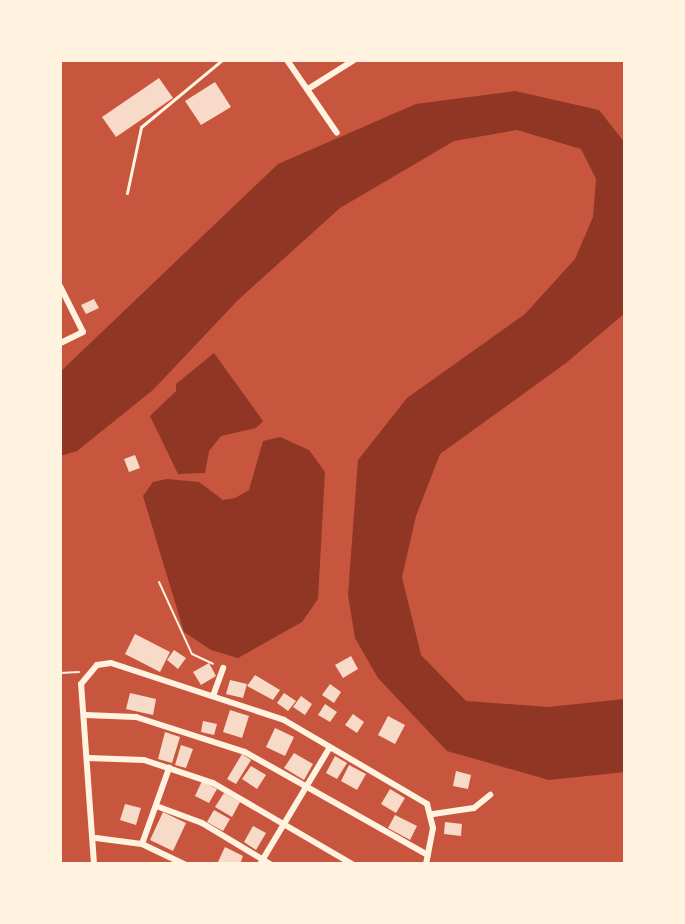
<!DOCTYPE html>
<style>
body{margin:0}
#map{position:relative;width:685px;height:924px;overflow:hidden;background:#c8553d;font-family:Jost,sans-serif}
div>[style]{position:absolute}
.water>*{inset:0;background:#8f3625}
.building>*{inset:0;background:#f7dbc8}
.path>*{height:2px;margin:-1px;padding:0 1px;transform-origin:1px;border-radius:1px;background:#fff3e0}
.service>*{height:3px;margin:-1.5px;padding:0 1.5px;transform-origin:1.5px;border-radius:1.5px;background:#fff3e0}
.minor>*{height:6px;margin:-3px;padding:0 3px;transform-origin:3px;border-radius:3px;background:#fff3e0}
span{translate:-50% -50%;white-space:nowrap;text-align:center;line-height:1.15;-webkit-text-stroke:8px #fff3e0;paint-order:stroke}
.frame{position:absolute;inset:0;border:62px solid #fff3e0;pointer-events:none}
</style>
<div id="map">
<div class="water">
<div style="clip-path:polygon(515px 91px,599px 110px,625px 143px,625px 313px,566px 363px,440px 454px,416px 516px,402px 577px,421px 655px,466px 701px,548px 707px,625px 699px,625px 772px,549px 780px,447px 751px,378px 678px,355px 638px,348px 595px,358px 460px,407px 398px,525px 314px,575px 259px,593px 217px,596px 179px,581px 149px,517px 130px,454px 141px,340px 208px,238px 300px,153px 390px,77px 451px,60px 456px,60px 372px,278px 164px,416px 104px)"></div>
<div style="clip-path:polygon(214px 353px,263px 421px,256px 428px,221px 436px,209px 451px,205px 473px,178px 474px,150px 416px,176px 391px,176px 384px)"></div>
<div style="clip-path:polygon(280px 437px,309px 450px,325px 472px,318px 599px,302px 622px,238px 658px,211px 650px,184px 632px,143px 496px,153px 482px,167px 479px,199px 482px,223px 500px,235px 498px,249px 490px,263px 441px)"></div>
</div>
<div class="building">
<div style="clip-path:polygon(159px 78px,173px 98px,116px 137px,102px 117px)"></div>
<div style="clip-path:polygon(215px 82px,231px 107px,201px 125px,185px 101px)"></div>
<div style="clip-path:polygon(94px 299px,99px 308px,86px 314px,81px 305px)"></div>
<div style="clip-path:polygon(135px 455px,140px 468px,129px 472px,124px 459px)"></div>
<div style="clip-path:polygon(135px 634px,170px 652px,160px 672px,125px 654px)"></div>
<div style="clip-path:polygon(174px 650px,186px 658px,178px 669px,167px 660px)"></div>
<div style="clip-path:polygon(351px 656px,358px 669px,343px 678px,335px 665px)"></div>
<div style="clip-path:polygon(209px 663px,216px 676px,201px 685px,193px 672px)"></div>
<div style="clip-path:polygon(255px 675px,280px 690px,273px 700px,247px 686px)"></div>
<div style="clip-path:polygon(230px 680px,247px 684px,243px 698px,226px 694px)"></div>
<div style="clip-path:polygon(330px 684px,341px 692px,334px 703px,322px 695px)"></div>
<div style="clip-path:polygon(130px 693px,156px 699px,153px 715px,126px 709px)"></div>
<div style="clip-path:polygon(284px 693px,296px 701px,288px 711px,277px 703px)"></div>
<div style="clip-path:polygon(301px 696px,312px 704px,305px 715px,293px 707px)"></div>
<div style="clip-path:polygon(325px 704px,337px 712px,330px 722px,318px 715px)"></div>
<div style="clip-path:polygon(230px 710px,249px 716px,242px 738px,223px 732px)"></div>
<div style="clip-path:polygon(353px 714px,364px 722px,357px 733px,345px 725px)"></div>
<div style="clip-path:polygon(388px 716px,405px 725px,395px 744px,378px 735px)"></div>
<div style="clip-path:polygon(203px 721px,217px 724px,214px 735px,201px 732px)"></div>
<div style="clip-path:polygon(275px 728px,294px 737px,285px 756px,266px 747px)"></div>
<div style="clip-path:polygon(165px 732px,180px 737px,172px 763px,158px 759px)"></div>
<div style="clip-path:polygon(181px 745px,193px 749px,186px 768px,175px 765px)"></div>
<div style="clip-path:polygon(294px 753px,313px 764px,304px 780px,284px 768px)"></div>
<div style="clip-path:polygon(242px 754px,251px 760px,236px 784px,227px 779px)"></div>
<div style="clip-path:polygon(335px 756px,347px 763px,337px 779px,326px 773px)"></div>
<div style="clip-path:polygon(349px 765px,366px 774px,357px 790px,341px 781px)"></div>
<div style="clip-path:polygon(251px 766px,266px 775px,257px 789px,242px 779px)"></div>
<div style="clip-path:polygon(456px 771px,471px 775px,468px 789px,453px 786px)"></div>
<div style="clip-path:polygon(202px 781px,217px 789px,209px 803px,195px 796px)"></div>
<div style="clip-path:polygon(390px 789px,405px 798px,396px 813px,381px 804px)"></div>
<div style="clip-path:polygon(224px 793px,240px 802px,232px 817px,215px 807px)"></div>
<div style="clip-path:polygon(125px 804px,141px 808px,136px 825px,120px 820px)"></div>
<div style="clip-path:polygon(214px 810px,230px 819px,223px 831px,207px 822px)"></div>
<div style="clip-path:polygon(163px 812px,186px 823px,173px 851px,150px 840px)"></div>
<div style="clip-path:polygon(395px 815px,417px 826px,410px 840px,388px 828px)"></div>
<div style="clip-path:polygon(445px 822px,462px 824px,461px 836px,444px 834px)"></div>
<div style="clip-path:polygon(253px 826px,266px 833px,256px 850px,244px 842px)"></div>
<div style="clip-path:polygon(225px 847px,243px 856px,240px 864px,217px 864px)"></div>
</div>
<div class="path">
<div style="left:159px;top:582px;width:79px;rotate:65.4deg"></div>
<div style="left:192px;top:654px;width:23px;rotate:25deg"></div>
<div style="left:60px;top:673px;width:19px;rotate:-3deg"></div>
</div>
<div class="service">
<div style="left:127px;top:193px;width:67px;rotate:-78deg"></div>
<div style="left:141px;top:127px;width:105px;rotate:-39.6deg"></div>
</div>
<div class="minor">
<div style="left:287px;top:60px;width:88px;rotate:55.6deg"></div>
<div style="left:308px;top:89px;width:54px;rotate:-32.2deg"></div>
<div style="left:60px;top:286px;width:51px;rotate:63.4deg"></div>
<div style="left:83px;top:332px;width:25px;rotate:154deg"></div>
<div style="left:213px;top:696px;width:30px;rotate:-70deg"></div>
<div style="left:85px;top:715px;width:51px;rotate:2.2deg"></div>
<div style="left:136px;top:717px;width:114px;rotate:17.8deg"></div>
<div style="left:245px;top:752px;width:210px;rotate:29.4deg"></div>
<div style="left:88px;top:758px;width:56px;rotate:2deg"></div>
<div style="left:144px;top:760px;width:73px;rotate:18.4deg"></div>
<div style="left:213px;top:783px;width:161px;rotate:30.2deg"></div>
<div style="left:159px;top:807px;width:46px;rotate:20.4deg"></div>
<div style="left:202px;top:823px;width:79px;rotate:31.1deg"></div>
<div style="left:433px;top:814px;width:41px;rotate:-8.3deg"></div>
<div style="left:474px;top:808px;width:21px;rotate:-39deg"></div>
<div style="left:96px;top:838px;width:46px;rotate:7.4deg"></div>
<div style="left:142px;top:844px;width:47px;rotate:25.5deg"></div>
<div style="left:142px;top:844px;width:81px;rotate:-70.4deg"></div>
<div style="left:94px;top:864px;width:180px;rotate:-94.1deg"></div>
<div style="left:81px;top:684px;width:25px;rotate:-50deg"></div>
<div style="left:97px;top:665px;width:14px;rotate:-8deg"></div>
<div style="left:111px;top:663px;width:182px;rotate:18.2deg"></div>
<div style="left:284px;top:720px;width:166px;rotate:30.4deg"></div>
<div style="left:427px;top:804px;width:25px;rotate:76deg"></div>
<div style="left:433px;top:828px;width:37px;rotate:101deg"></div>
<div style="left:260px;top:864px;width:136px;rotate:-59.1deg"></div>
</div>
<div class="frame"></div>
</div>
